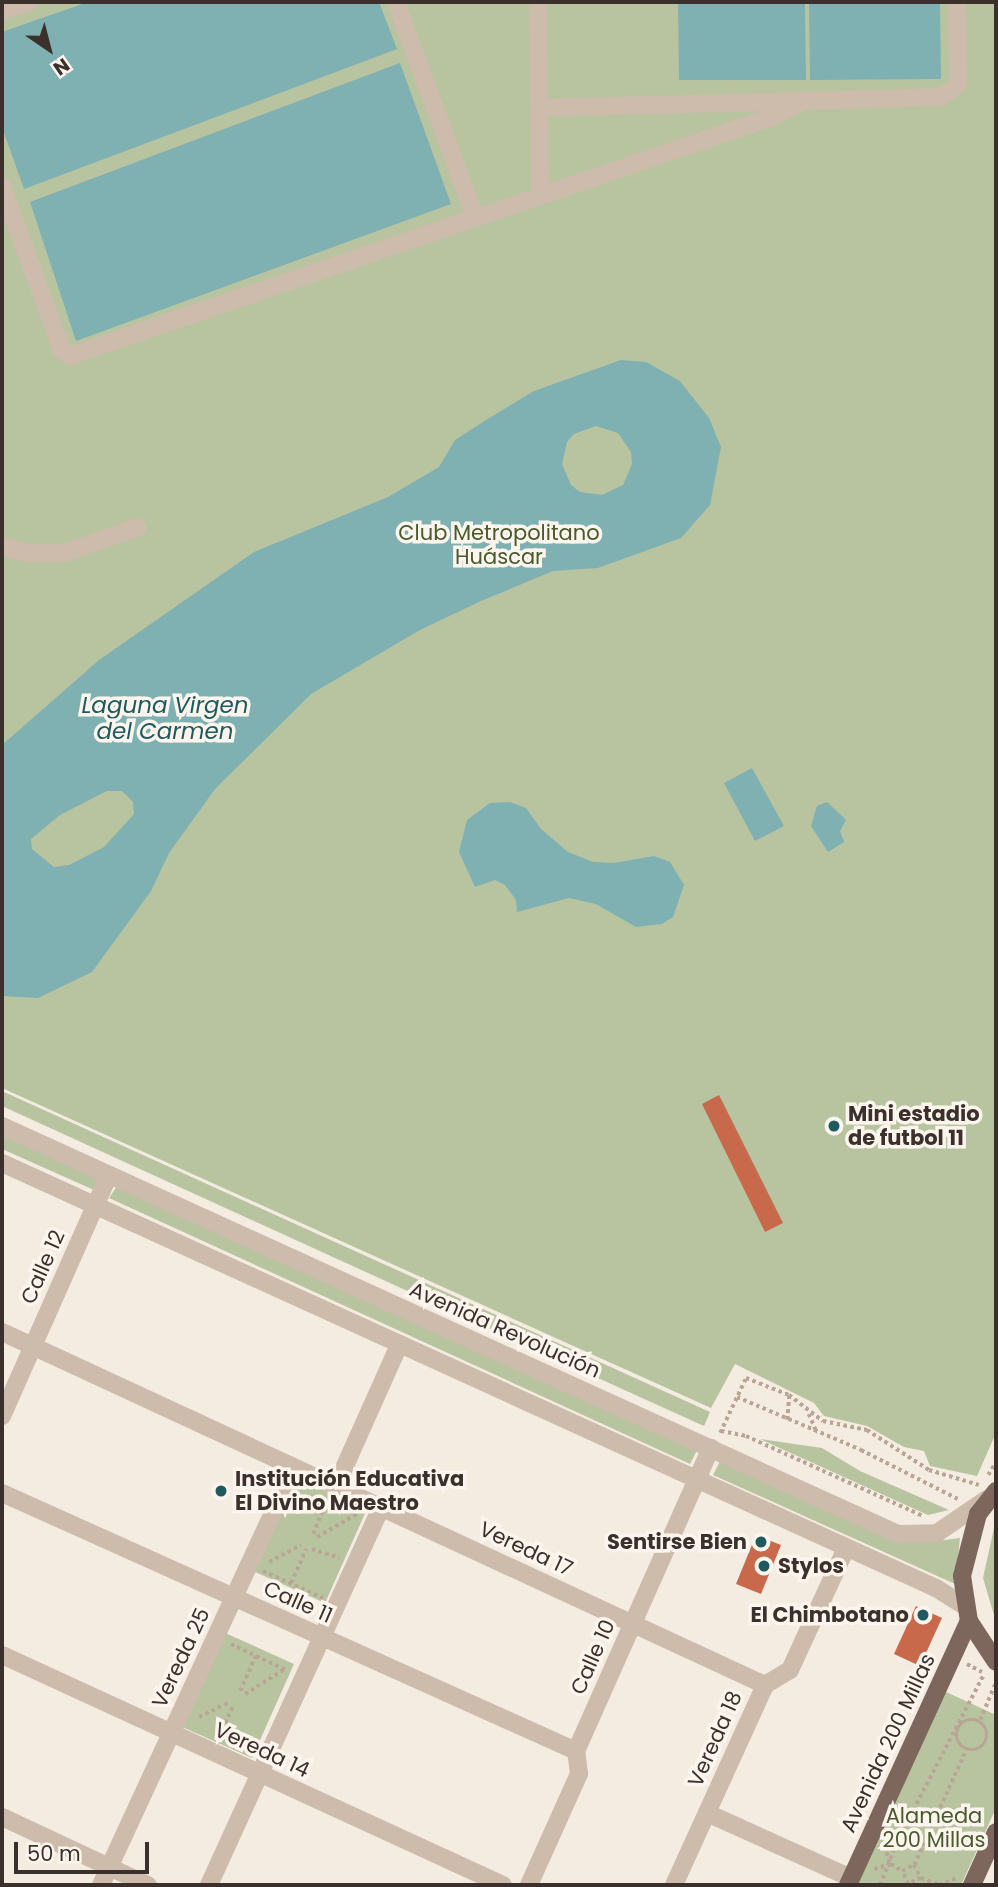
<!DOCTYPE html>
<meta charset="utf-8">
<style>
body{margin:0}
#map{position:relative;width:998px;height:1887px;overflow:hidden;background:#f4ebe1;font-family:Poppins,sans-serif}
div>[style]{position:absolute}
.green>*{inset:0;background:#b8c4a0}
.water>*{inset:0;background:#7fb0b2}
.building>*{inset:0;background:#c8694b}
.path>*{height:3.5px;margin-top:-1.75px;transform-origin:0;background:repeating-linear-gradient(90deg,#b9a596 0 3.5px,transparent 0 7px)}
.path>.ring{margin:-1.75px;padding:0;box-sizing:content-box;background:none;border:3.5px solid #b9a596;border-radius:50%}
.minor>*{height:18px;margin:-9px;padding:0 9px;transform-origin:9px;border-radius:9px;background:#cdbbac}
.major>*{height:18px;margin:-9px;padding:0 9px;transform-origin:9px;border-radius:9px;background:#7d675c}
.dots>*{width:19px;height:19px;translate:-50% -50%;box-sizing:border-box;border:4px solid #fbf5ee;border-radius:50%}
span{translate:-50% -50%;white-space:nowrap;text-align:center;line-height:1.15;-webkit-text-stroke:7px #fbf5ee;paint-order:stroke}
.park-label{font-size:21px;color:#4a5a2e}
.poi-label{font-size:21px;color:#3b302b;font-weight:700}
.left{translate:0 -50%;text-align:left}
.right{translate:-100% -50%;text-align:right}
.street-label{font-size:21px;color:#3b302b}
.water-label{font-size:23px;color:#1f5a5e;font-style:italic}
.frame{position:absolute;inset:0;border:4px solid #3b302b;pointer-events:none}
.north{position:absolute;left:14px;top:14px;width:70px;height:70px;-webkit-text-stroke:5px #fbf5ee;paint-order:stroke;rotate:145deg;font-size:19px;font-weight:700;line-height:28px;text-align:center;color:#3b302b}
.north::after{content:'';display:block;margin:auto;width:24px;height:32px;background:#3b302b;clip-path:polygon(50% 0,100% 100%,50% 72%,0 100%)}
.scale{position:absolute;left:14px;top:1842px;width:135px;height:32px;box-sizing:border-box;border:4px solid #3b302b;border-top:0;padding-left:9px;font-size:21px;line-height:24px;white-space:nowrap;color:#3b302b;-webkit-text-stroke:5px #fbf5ee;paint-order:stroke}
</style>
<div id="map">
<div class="green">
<div style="clip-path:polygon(2px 2px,996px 2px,996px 1433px,977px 1476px,930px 1466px,924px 1451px,904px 1447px,867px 1426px,824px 1416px,814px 1403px,735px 1364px,711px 1408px,2px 1088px)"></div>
<div style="clip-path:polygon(2px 1091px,710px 1412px,704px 1426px,620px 1388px,2px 1106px)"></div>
<div style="clip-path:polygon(2px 1132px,100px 1177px,94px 1190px,2px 1149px)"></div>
<div style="clip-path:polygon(117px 1186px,697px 1450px,690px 1464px,109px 1198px)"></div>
<div style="clip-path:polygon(760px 1439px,822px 1448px,860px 1471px,949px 1510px,928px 1515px)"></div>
<div style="clip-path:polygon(720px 1461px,904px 1538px,929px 1542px,960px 1538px,955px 1584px,713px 1475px)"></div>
<div style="clip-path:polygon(296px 1477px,367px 1509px,325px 1603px,253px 1571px)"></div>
<div style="clip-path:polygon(996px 1519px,996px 1622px,983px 1578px)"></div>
<div style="clip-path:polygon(223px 1632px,294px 1664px,252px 1758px,180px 1726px)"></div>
<div style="clip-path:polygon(944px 1691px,996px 1715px,996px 1808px,961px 1885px,855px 1885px)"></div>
</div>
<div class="water">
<div style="clip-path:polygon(88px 2px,379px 2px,397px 49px,24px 189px,2px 127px,2px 32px)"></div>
<div style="clip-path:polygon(678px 2px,805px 2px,806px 80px,679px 80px)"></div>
<div style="clip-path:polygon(809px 2px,940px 2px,941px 79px,810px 80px)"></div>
<div style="clip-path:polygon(400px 63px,451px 204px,76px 341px,30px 202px)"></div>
<div style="clip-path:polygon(evenodd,621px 360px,646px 362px,680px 381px,709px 418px,721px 447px,710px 505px,681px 538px,598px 568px,553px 571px,481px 601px,420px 630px,311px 694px,215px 789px,169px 853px,151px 891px,92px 972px,38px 998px,2px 996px,2px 745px,99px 660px,254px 552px,388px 497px,439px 467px,455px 440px,486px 420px,534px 391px,621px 360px,596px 426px,618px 433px,631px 452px,632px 464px,623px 485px,602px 495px,580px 492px,571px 485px,562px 464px,567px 442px,574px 434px,596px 426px,621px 360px,107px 791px,122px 791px,133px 802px,134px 814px,104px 847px,69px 865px,54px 867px,32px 849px,31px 839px,60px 815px,107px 791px)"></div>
<div style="clip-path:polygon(752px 768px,784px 826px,755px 841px,724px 783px)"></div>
<div style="clip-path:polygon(510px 802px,526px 808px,541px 829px,568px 852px,593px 862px,614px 863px,654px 856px,670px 862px,684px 885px,673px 917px,662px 924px,636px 927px,596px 904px,569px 898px,517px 912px,516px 900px,505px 885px,495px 880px,475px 887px,459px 852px,467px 820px,490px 803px)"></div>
<div style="clip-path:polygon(827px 802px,846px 820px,840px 831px,844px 842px,828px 852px,811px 826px,817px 806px)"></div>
</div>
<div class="building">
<div style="clip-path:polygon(719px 1095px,783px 1223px,765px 1232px,702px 1104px)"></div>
<div style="clip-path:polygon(756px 1535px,781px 1545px,761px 1594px,736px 1584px)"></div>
<div style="clip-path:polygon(916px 1606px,942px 1618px,920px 1666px,894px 1654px)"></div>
</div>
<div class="path">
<div style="left:737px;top:1397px;width:135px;rotate:23.1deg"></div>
<div style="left:861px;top:1450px;width:109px;rotate:26.8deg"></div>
<div style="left:809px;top:1414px;width:21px;rotate:67deg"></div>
<div style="left:787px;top:1420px;width:25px;rotate:-85deg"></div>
<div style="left:721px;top:1431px;width:25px;rotate:11deg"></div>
<div style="left:746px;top:1436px;width:194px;rotate:24.3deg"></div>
<div style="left:720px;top:1433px;width:61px;rotate:-64.7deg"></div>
<div style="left:746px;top:1378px;width:46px;rotate:21.6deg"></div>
<div style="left:789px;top:1395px;width:43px;rotate:37.4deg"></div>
<div style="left:823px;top:1421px;width:45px;rotate:11.6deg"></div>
<div style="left:867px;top:1430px;width:74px;rotate:32.8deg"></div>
<div style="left:929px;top:1470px;width:52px;rotate:16.7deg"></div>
<div style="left:988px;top:1475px;width:15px;rotate:-58deg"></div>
<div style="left:313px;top:1534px;width:37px;rotate:-68deg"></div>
<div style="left:317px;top:1537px;width:46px;rotate:-29.9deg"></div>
<div style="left:312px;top:1549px;width:29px;rotate:18deg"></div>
<div style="left:269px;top:1562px;width:36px;rotate:-28deg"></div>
<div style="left:263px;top:1571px;width:66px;rotate:24.2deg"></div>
<div style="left:291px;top:1583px;width:37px;rotate:-66deg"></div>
<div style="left:231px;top:1644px;width:61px;rotate:25.3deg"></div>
<div style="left:967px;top:1664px;width:17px;rotate:28deg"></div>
<div style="left:240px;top:1691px;width:39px;rotate:-66deg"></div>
<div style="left:245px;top:1694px;width:47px;rotate:-32deg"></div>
<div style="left:199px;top:1717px;width:32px;rotate:-26deg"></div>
<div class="ring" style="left:957px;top:1720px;width:26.5px;height:26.5px"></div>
<div style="left:980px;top:1720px;width:41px;rotate:-67.2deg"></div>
<div style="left:219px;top:1736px;width:33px;rotate:-65deg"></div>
<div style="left:884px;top:1846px;width:17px;rotate:69deg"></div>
<div style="left:914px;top:1865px;width:126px;rotate:-65.7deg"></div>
<div style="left:874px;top:1869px;width:18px;rotate:-16deg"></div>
<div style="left:891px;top:1864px;width:13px;rotate:32deg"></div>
<div style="left:921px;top:1878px;width:14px;rotate:155deg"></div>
<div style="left:908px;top:1884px;width:14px;rotate:-115deg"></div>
<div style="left:902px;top:1871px;width:13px;rotate:-27deg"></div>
<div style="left:914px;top:1865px;width:15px;rotate:62deg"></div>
<div style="left:921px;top:1878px;width:19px;rotate:21deg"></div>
<div style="left:880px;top:1885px;width:47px;rotate:-68.9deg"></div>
<div style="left:897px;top:1841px;width:188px;rotate:-62.5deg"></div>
<div style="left:939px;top:1885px;width:18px;rotate:-22deg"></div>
</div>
<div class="minor">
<div style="left:396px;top:2px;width:231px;rotate:69.8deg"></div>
<div style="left:538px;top:2px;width:106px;rotate:89.5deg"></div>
<div style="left:539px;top:108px;width:261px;rotate:-1.5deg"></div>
<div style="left:2px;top:11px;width:28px;rotate:-18deg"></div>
<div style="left:539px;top:108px;width:88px;rotate:89.3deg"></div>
<div style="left:2px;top:186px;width:175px;rotate:69.9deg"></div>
<div style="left:62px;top:350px;width:10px;rotate:37deg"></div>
<div style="left:70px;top:356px;width:742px;rotate:-18.8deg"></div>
<div style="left:772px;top:117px;width:36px;rotate:-27deg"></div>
<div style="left:804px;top:101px;width:137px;rotate:-1.7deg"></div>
<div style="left:941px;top:97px;width:21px;rotate:-37deg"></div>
<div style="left:958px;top:84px;width:82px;rotate:-90.7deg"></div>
<div style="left:2px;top:546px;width:27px;rotate:15deg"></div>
<div style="left:28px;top:553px;width:37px"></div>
<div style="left:65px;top:553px;width:77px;rotate:-19.6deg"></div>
<div style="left:2px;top:1126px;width:985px;rotate:24.48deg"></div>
<div style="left:898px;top:1534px;width:39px;rotate:-1deg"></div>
<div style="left:937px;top:1533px;width:60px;rotate:-34.2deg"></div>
<div style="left:2px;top:1163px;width:1026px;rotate:24.47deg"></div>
<div style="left:936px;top:1588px;width:34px;rotate:32deg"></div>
<div style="left:2px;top:1332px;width:841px;rotate:24.83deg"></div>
<div style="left:2px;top:1416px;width:264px;rotate:-66.1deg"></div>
<div style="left:336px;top:1486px;width:154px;rotate:-65.9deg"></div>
<div style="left:2px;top:1493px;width:629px;rotate:24.2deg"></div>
<div style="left:2px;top:1655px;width:551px;rotate:24.66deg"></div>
<div style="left:707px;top:1813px;width:158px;rotate:24.3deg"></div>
<div style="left:2px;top:1817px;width:161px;rotate:25deg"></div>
<div style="left:101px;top:1885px;width:460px;rotate:-65.2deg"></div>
<div style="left:209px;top:1885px;width:415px;rotate:-65.5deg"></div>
<div style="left:529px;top:1885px;width:122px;rotate:-65.8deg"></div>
<div style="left:579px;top:1774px;width:23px;rotate:-97deg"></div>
<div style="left:576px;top:1751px;width:332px;rotate:-66deg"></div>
<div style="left:674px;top:1885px;width:220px;rotate:-65.5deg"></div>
<div style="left:765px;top:1685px;width:29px;rotate:-31deg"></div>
<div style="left:790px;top:1670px;width:134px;rotate:-65.3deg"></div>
</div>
<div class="major">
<div style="left:996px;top:1491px;width:29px;rotate:128deg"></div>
<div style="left:978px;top:1514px;width:64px;rotate:104.5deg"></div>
<div style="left:962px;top:1576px;width:46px;rotate:81.2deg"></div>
<div style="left:969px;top:1621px;width:49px;rotate:56.6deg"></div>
<div style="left:848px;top:1885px;width:290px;rotate:-65.4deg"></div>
<div style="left:972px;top:1885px;width:58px;rotate:-65.6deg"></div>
</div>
<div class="dots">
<div style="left:834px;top:1126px;background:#1f5a5e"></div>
<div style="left:221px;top:1491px;background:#1f5a5e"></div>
<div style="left:761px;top:1542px;background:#1f5a5e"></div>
<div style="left:764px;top:1566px;background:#1f5a5e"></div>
<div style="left:923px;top:1615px;background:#1f5a5e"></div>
</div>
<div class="park-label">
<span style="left:499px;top:545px">Club Metropolitano<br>Huáscar</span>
<span style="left:934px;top:1828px">Alameda<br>200 Millas</span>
</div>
<div class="poi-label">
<span class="left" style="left:848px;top:1126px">Mini estadio<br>de futbol 11</span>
<span class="left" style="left:235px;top:1491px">Institución Educativa<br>El Divino Maestro</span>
<span class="right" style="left:747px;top:1542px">Sentirse Bien</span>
<span class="left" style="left:778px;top:1566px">Stylos</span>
<span class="right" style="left:909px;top:1615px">El Chimbotano</span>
</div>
<div class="street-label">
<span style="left:43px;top:1267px;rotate:-66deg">Calle 12</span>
<span style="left:505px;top:1330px;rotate:24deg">Avenida Revolución</span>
<span style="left:526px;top:1549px;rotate:25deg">Vereda 17</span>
<span style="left:298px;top:1602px;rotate:24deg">Calle 11</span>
<span style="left:593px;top:1657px;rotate:-66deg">Calle 10</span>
<span style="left:181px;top:1658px;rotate:-65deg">Vereda 25</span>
<span style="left:715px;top:1739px;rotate:-66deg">Vereda 18</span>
<span style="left:888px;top:1743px;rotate:-65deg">Avenida 200 Millas</span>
<span style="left:262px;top:1750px;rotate:25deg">Vereda 14</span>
</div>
<div class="water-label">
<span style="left:165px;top:718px">Laguna Virgen<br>del Carmen</span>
</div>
<div class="frame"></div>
<div class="north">N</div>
<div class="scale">50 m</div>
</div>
